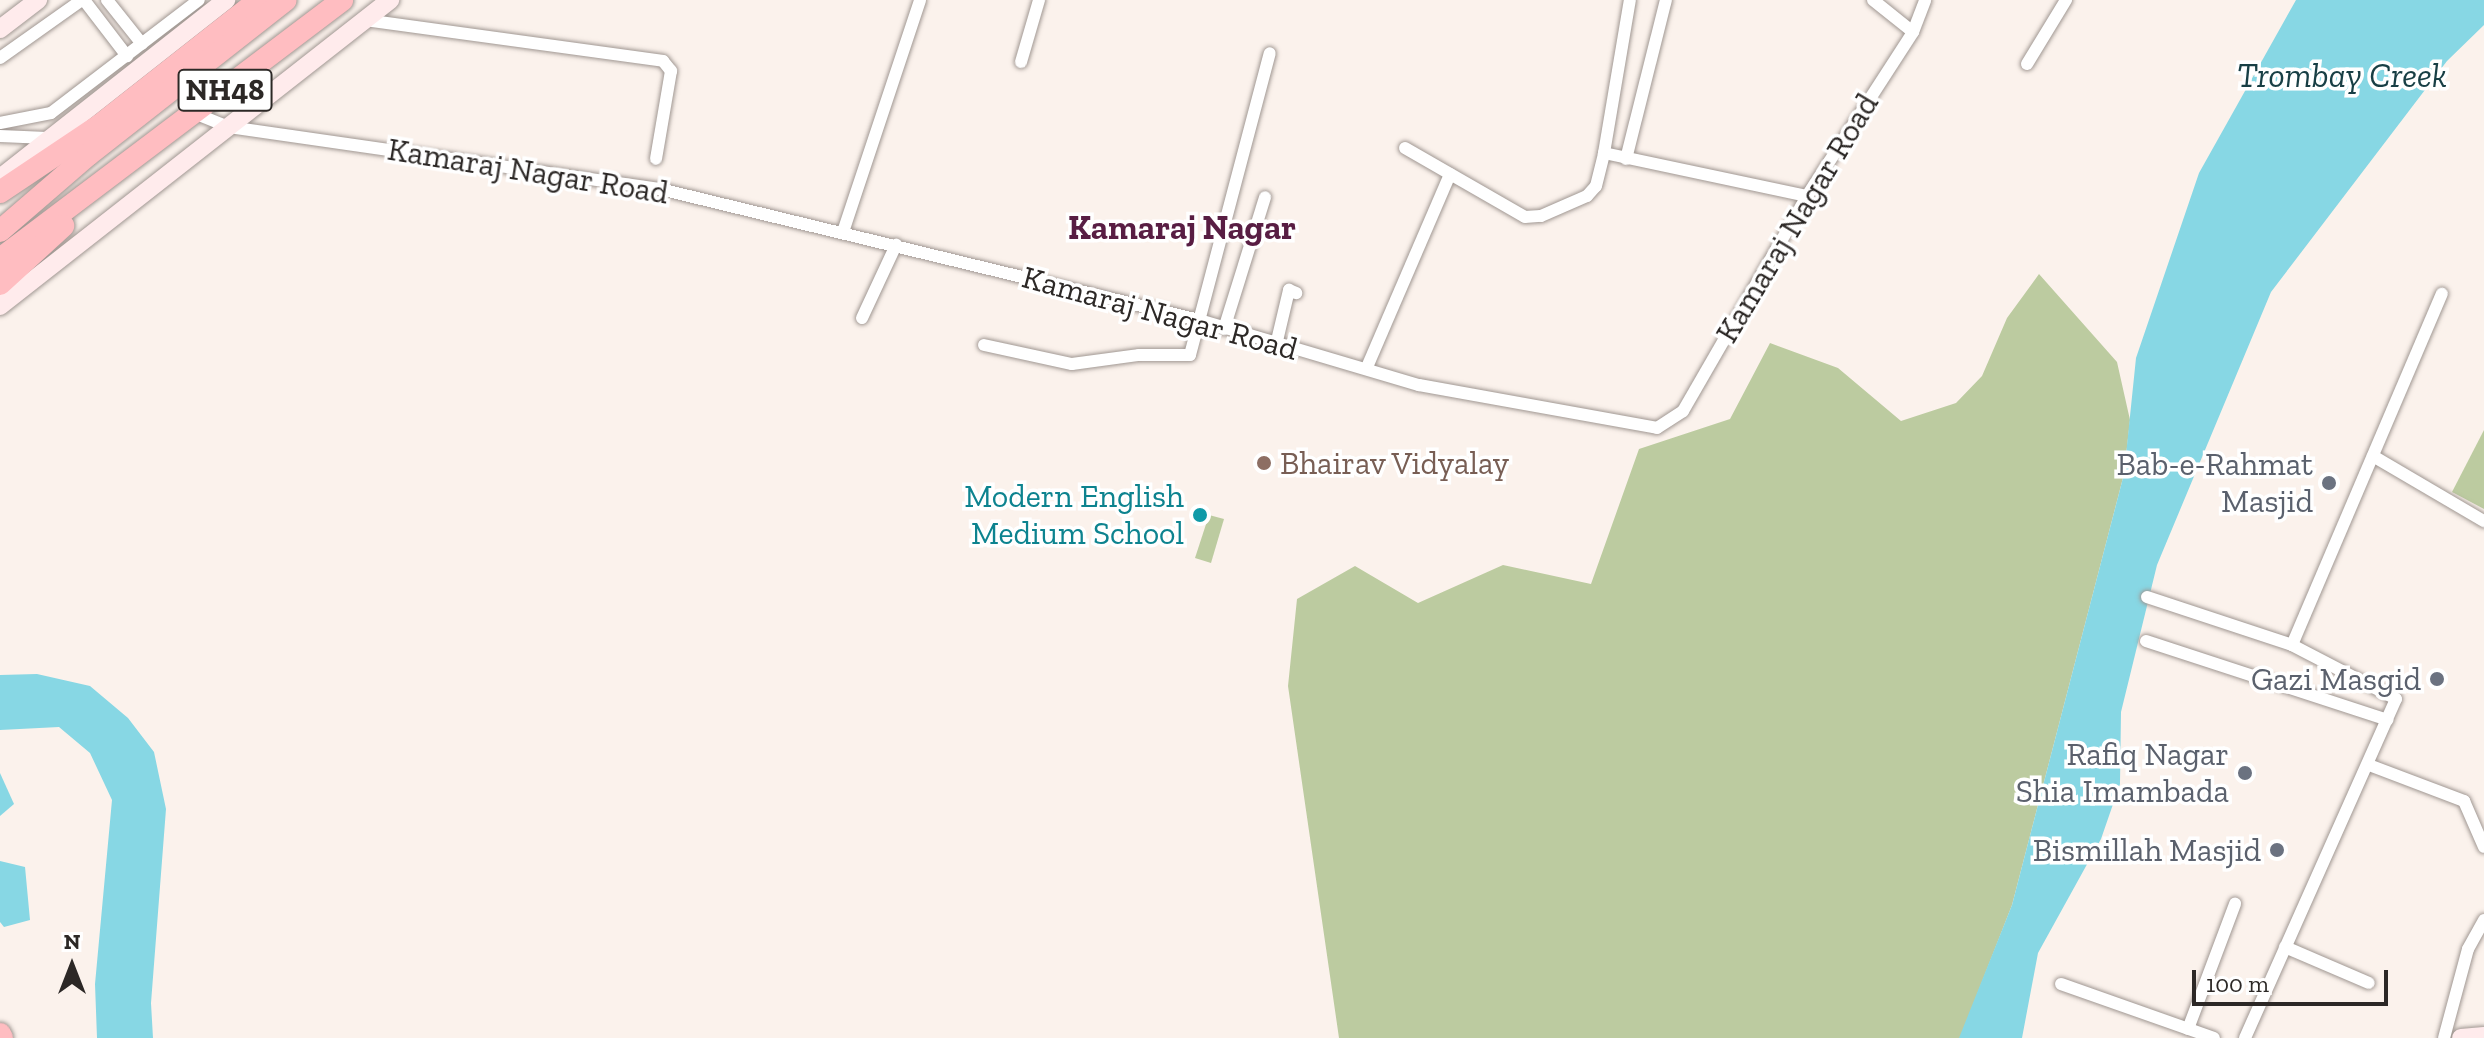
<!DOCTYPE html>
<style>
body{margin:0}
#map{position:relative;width:2484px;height:1038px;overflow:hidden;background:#fbf2ec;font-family:"Zilla Slab",serif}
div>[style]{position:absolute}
.green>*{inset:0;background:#bccba0}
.water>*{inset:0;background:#87d7e4}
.roads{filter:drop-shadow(0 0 2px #a09792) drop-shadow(0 0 2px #a09792)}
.street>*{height:12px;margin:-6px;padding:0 6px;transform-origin:6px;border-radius:6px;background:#fff}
.secondary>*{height:18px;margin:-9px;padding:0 9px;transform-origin:9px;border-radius:9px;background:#ffebec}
.highway>*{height:22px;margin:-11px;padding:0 11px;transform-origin:11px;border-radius:11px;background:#ffbdc1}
.dots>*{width:22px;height:22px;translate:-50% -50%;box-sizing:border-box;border:4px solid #fff;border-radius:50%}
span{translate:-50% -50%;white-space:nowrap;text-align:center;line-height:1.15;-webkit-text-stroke:7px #fff;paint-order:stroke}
.shield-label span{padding:2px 6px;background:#fff;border:2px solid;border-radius:6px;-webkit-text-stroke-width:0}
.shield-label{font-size:30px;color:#2c2826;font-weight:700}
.street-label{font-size:32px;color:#2c2826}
.education-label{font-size:32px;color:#785e54}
.left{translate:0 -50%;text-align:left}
.worship-label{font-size:32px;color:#5b616d}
.right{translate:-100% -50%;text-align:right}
.culture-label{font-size:32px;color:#0d838f}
.water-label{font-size:34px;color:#183f45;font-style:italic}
.neighbourhood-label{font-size:34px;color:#581d43;font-weight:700}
.north{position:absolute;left:32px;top:926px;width:80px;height:80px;-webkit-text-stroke:6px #fff;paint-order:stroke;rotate:0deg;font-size:22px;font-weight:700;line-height:32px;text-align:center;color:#2c2826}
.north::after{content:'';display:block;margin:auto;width:28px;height:36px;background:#2c2826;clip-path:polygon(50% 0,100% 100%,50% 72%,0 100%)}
.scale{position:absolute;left:2192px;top:970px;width:196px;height:36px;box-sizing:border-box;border:4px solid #2c2826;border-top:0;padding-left:10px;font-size:24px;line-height:28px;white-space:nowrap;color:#2c2826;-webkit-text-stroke:6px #fff;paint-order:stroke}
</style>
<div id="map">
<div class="green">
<div style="clip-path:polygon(2039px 274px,2117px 362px,2130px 420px,2124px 474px,2012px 905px,1960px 1038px,1339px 1038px,1288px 686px,1297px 599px,1355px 566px,1418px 603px,1503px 565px,1591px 584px,1639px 449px,1730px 419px,1770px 343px,1838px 368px,1901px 421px,1956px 403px,1982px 376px,2007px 318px)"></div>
<div style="clip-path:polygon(2484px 430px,2484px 509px,2452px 492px)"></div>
<div style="clip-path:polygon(1209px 515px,1224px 519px,1211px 563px,1195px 558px)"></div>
</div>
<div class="water">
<div style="clip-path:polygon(2296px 0,2484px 0,2484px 25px,2447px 61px,2271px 292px,2157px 565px,2121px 712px,2120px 784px,2101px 839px,2038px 953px,2022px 1038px,1959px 1038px,2012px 905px,2124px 474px,2136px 358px,2199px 173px)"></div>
<div style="clip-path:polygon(37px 674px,90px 686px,128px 718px,154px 752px,166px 809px,151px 1003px,153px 1038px,97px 1038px,95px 984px,112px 800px,90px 753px,59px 727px,0 730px,0 675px)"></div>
<div style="clip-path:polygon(0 773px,14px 804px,0 816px)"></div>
<div style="clip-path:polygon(0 861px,25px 867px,30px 920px,4px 927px,0 922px)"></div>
</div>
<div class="roads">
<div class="street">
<div style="left:84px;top:0;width:71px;rotate:52.5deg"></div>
<div style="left:107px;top:0;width:56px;rotate:51.5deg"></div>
<div style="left:1873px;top:0;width:51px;rotate:38.7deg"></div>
<div style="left:1913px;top:32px;width:34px;rotate:-69deg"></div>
<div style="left:365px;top:20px;width:301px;rotate:7.8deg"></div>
<div style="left:663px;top:61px;width:13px;rotate:51deg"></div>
<div style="left:671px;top:71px;width:89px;rotate:99.7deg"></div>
<div style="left:0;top:58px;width:100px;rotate:-35.3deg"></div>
<div style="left:1021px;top:62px;width:65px;rotate:-73.8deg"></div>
<div style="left:2027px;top:64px;width:75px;rotate:-58.6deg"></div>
<div style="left:194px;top:113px;width:38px;rotate:22deg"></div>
<div style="left:229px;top:127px;width:435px;rotate:8.2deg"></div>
<div style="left:660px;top:189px;width:555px;rotate:13.66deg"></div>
<div style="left:1199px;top:320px;width:229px;rotate:16.5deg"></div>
<div style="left:1419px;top:385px;width:242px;rotate:10.2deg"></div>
<div style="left:1657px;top:428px;width:31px;rotate:-33deg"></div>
<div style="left:1683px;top:411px;width:248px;rotate:-60deg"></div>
<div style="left:1807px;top:196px;width:195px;rotate:-57.1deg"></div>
<div style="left:0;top:123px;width:52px;rotate:-11.1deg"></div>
<div style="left:51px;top:113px;width:186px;rotate:-37.4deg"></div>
<div style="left:0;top:136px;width:47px;rotate:2.4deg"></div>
<div style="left:1405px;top:148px;width:138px;rotate:29.9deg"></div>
<div style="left:1525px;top:217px;width:16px;rotate:-4deg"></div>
<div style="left:1541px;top:216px;width:50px;rotate:-23.5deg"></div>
<div style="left:1587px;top:196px;width:13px;rotate:-48deg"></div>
<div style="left:1596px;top:186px;width:34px;rotate:-76deg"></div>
<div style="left:1604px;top:153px;width:155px;rotate:-80.4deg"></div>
<div style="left:1604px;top:153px;width:208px;rotate:12deg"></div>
<div style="left:1626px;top:159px;width:164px;rotate:-75.9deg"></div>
<div style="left:843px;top:232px;width:244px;rotate:-71.6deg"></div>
<div style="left:862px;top:318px;width:81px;rotate:-65deg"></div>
<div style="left:1224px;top:329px;width:138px;rotate:-72.7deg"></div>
<div style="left:984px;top:345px;width:90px;rotate:12.2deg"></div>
<div style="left:1072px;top:364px;width:68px;rotate:-7.7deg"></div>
<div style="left:1139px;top:355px;width:51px"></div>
<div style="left:1190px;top:355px;width:312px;rotate:-75.2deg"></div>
<div style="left:1276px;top:345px;width:57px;rotate:-76.7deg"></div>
<div style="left:1289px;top:290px;width:8px;rotate:23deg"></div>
<div style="left:1367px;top:367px;width:210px;rotate:-66.7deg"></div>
<div style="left:2373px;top:456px;width:129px;rotate:30.4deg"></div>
<div style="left:2147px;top:597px;width:153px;rotate:18.3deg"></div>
<div style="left:2146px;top:641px;width:254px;rotate:18.1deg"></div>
<div style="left:2369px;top:765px;width:102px;rotate:20.8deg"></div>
<div style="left:2464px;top:801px;width:50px;rotate:66.5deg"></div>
<div style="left:2285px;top:947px;width:91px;rotate:23.2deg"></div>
<div style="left:2061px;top:984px;width:162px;rotate:19.4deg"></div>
<div style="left:2188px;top:1029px;width:134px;rotate:-69.4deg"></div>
<div style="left:2245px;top:1038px;width:371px;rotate:-66deg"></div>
<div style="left:2396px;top:699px;width:117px;rotate:-152.6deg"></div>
<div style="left:2292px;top:645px;width:382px;rotate:-66.9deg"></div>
<div style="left:2444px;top:1038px;width:92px;rotate:-74.9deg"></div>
<div style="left:2468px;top:949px;width:33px;rotate:-61deg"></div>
</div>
<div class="secondary">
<div style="left:0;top:29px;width:48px;rotate:-37.3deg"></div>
<div style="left:0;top:178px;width:288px;rotate:-38.2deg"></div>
<div style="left:0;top:306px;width:496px;rotate:-38.1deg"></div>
<div style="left:2461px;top:1038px;width:23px;rotate:-5deg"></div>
</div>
<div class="highway">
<div style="left:0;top:192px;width:120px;rotate:-33.8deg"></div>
<div style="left:100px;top:125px;width:202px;rotate:-38.2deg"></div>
<div style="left:0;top:231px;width:116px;rotate:-40.8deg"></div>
<div style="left:88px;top:155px;width:251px;rotate:-38.1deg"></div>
<div style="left:0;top:259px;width:429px;rotate:-37.1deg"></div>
<div style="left:0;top:284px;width:86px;rotate:-42.6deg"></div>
<div style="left:0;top:1034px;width:4px;rotate:63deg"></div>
</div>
</div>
<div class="dots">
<div style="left:1264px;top:463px;background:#8d6e63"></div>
<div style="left:2329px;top:483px;background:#6b7280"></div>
<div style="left:1200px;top:515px;background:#0f9aa8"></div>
<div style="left:2437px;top:679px;background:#6b7280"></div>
<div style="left:2245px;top:773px;background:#6b7280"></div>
<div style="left:2277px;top:850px;background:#6b7280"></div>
</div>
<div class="shield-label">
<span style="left:225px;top:90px">NH48</span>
</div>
<div class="street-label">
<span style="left:528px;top:171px;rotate:9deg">Kamaraj Nagar Road</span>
<span style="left:1797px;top:218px;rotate:-59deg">Kamaraj Nagar Road</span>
<span style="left:1160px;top:313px;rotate:15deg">Kamaraj Nagar Road</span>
</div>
<div class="education-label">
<span class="left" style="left:1280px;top:463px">Bhairav Vidyalay</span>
</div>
<div class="worship-label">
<span class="right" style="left:2313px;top:483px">Bab-e-Rahmat<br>Masjid</span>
<span class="right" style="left:2421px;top:679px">Gazi Masgid</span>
<span class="right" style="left:2229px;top:773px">Rafiq Nagar<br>Shia Imambada</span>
<span class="right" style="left:2261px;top:850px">Bismillah Masjid</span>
</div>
<div class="culture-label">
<span class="right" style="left:1184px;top:515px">Modern English<br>Medium School</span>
</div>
<div class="water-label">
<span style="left:2342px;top:76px">Trombay Creek</span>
</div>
<div class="neighbourhood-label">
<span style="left:1182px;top:228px">Kamaraj Nagar</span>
</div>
<div class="north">N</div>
<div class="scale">100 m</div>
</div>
